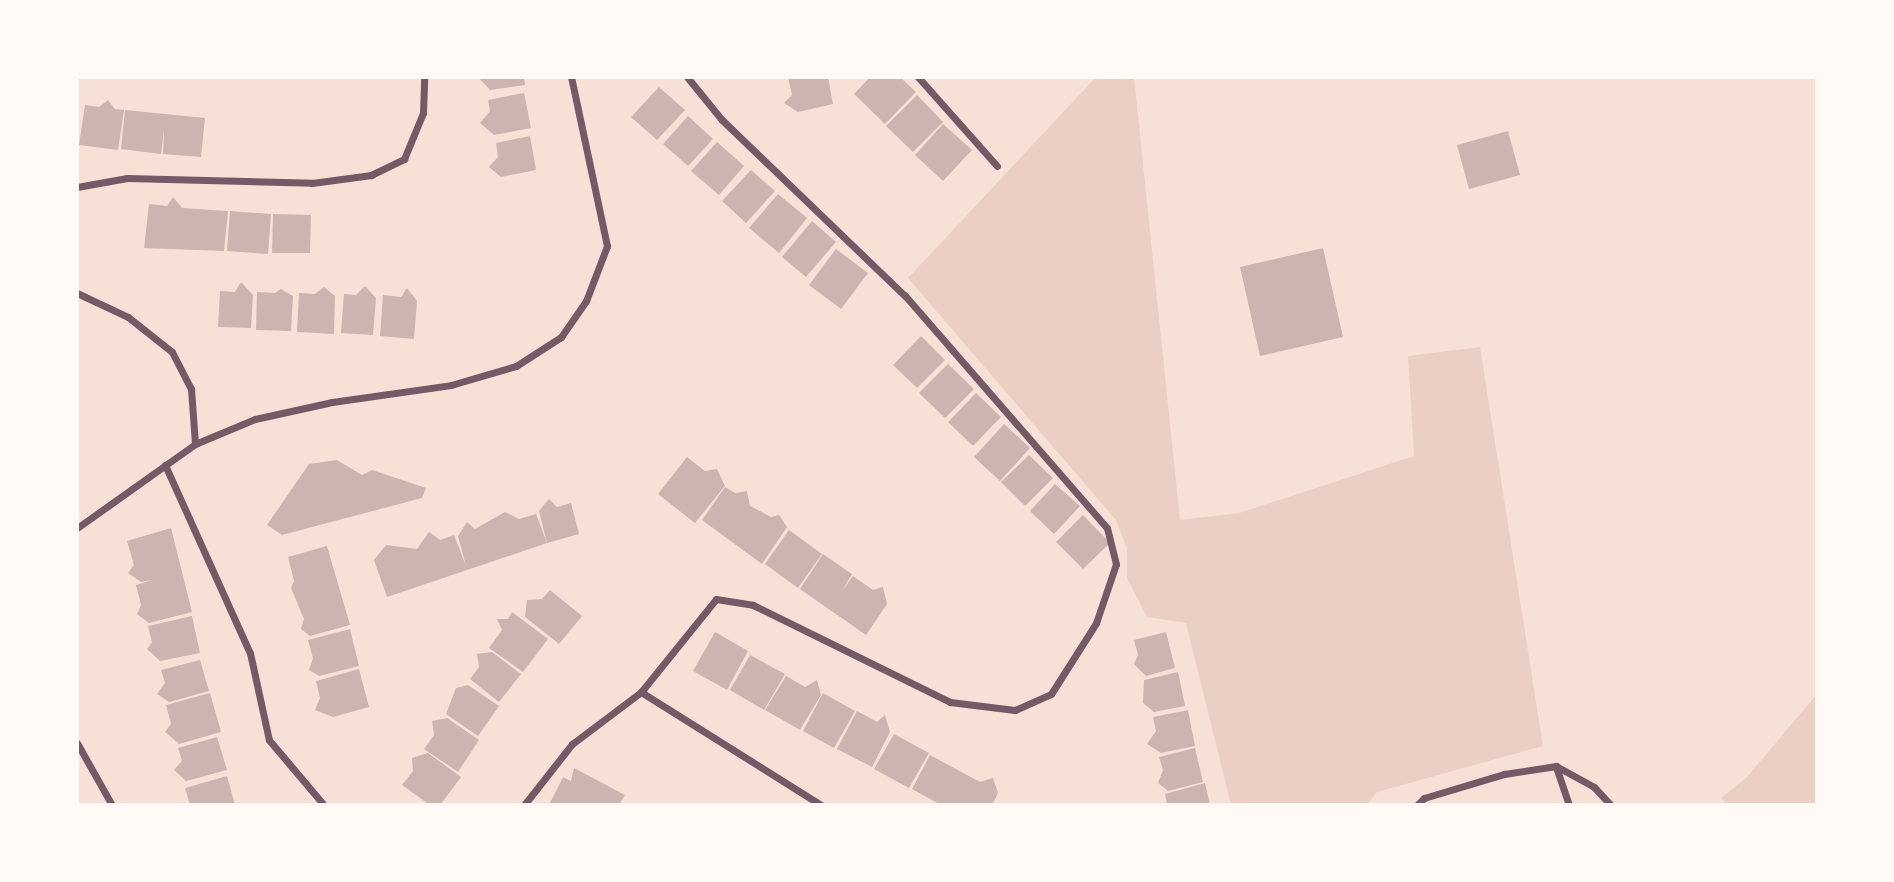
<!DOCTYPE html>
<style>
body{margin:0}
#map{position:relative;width:1894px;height:882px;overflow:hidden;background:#f7e1d7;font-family:"IBM Plex Sans",sans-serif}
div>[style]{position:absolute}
.green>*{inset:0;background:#ebcfc5}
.building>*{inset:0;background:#ccb4b1}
.minor>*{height:7px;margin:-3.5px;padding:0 3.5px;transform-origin:3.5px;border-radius:3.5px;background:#755966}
span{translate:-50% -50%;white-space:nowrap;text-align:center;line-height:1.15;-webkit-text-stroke:6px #fffaf5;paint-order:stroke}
.frame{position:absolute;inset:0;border:79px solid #fffaf5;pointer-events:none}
</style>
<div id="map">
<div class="green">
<div style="clip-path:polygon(1096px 77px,1134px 77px,1180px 520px,1239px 513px,1414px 456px,1408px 356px,1480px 347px,1543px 746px,1377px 792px,1367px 805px,1231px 805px,1186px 623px,1147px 617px,1127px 578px,1127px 549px,1116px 520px,908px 278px)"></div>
<div style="clip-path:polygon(1817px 694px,1817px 805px,1728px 805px,1721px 798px,1747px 777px)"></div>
</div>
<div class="building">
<div style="clip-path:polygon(524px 77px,525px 85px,490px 90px,479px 78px)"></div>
<div style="clip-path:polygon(788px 77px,828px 77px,833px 104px,798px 112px,784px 103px,792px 95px)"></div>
<div style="clip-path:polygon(870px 77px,900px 77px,916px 92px,885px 124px,854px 94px)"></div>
<div style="clip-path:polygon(659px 87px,685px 110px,657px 140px,631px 117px)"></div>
<div style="clip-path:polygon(524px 93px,531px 128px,494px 135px,480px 123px,490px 111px,488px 100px)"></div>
<div style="clip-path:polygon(917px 95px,943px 122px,913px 152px,886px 126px)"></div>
<div style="clip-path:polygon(108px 100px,115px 109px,124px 110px,118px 150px,79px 145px,85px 105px,99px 107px)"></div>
<div style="clip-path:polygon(125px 110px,205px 118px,201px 157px,163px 154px,164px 130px,161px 154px,121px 149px)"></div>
<div style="clip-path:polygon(688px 116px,713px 139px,688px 166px,663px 144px)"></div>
<div style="clip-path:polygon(943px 124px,972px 150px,943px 181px,915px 155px)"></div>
<div style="clip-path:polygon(1508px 131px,1520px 175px,1469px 189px,1457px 145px)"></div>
<div style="clip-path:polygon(530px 136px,536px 170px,501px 177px,489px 167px,498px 157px,496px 143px)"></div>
<div style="clip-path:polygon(717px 142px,744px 166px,719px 195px,691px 171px)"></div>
<div style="clip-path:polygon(751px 170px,775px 191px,746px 223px,722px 201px)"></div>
<div style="clip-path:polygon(778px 194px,807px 218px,779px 253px,749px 228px)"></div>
<div style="clip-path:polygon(173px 197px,182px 208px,228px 211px,224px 251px,144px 248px,149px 204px,167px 206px)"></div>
<div style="clip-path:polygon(230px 211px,271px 214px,268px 254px,227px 251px)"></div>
<div style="clip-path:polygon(273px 214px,311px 215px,310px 253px,272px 253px)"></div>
<div style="clip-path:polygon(812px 221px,836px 242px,806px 277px,782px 257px)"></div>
<div style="clip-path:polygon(1323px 248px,1343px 337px,1260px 356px,1240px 267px)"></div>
<div style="clip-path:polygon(836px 249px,868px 273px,841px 309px,809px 285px)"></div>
<div style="clip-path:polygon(241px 282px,253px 295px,251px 328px,218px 327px,220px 291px,235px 292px)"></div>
<div style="clip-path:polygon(365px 286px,376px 298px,373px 335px,341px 333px,344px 294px,356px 295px)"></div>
<div style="clip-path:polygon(324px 287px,335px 296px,334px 334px,297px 332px,299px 293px,315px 294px)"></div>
<div style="clip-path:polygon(407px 288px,417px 301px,414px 339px,380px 336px,383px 295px,401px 297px)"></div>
<div style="clip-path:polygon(281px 289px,293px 296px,291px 331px,256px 330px,257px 292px,275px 293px)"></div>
<div style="clip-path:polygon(921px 336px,945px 360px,917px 388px,893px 365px)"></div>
<div style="clip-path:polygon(948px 364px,974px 389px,945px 418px,919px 393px)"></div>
<div style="clip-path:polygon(976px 393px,1001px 417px,973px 446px,948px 422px)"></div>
<div style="clip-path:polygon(1004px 424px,1030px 448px,1000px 481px,974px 457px)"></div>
<div style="clip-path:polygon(1029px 455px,1053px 478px,1025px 506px,1001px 482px)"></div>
<div style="clip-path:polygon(687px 457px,705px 471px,717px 469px,725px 486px,695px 523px,658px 494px)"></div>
<div style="clip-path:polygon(337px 460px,362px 475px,372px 470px,426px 488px,422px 498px,282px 535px,267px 525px,309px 464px)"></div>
<div style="clip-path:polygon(1055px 484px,1080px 506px,1054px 534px,1030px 511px)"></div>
<div style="clip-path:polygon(725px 487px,735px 493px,747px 491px,750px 506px,771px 517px,779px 515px,787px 527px,762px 564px,702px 520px)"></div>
<div style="clip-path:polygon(549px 499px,557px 507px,571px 503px,579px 534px,547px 543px,539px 511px)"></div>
<div style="clip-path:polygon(505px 512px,519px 519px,536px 514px,547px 543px,387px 597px,374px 560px,386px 545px,417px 549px,429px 532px,440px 540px,454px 535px,466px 566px,458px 536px,467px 522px,475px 529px)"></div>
<div style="clip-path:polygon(1083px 515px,1110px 543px,1083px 569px,1056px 542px)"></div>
<div style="clip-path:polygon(171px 528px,192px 612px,149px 623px,137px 614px,141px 605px,136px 585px,152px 580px,141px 582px,128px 573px,134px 565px,127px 541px)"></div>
<div style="clip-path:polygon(789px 530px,822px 554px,798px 588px,765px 564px)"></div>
<div style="clip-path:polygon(327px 546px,350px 625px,310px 636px,301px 629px,304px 619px,291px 588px,294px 581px,288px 557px)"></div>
<div style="clip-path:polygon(823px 554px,852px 574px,842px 591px,853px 576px,873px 590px,883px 587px,887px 604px,866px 635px,800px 589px)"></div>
<div style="clip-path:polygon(550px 590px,582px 616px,559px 644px,525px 617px,527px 600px,542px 599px)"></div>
<div style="clip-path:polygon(512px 612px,548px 639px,523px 672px,489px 648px,502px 630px,497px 619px,508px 619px)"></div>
<div style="clip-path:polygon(192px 616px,200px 653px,160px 661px,147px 649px,152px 642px,148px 626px)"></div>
<div style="clip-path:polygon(350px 629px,359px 666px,319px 676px,309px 670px,313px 658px,308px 640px)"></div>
<div style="clip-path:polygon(715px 632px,748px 651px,727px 690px,693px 671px)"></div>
<div style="clip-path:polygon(1166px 632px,1175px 668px,1146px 676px,1134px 664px,1138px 655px,1134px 640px)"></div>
<div style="clip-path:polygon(492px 652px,521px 674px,499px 702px,470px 679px,479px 667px,477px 654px)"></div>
<div style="clip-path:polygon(750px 655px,785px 674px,764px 710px,730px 690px)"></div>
<div style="clip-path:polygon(200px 660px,209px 691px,169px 702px,157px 694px,165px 683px,161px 670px)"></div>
<div style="clip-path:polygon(359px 669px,369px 707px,333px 717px,315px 710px,320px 698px,316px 681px)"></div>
<div style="clip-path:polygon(1178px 672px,1185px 706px,1154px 712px,1143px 703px,1144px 680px)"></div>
<div style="clip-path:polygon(786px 676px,805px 687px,817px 680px,821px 695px,800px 730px,765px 710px)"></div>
<div style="clip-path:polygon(468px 685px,499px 706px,478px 736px,446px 714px,456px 688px)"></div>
<div style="clip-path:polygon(210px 693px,221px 732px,179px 744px,165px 732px,171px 724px,166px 705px)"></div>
<div style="clip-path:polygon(823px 693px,855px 711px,834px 748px,803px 731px)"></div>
<div style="clip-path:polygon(1188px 710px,1195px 746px,1161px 753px,1147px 744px,1156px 731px,1153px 717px)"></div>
<div style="clip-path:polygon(857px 711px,877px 722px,885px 715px,890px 732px,872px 767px,837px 749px)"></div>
<div style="clip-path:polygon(447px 718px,479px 740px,458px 772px,424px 749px,434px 735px,432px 721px)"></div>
<div style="clip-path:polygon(894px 734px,929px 753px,909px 788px,874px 769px)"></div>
<div style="clip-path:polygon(217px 737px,227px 770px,186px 781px,174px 770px,182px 761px,178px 748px)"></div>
<div style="clip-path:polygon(1195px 748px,1203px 782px,1168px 791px,1158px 783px,1163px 770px,1159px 757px)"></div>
<div style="clip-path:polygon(428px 753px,461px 777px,440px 805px,430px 805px,402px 785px,413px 771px,412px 758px)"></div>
<div style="clip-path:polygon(930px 755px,980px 782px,993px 778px,998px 793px,992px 805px,941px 805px,912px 789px)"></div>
<div style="clip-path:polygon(574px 768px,625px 795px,619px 805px,550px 803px,563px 777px,571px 781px)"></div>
<div style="clip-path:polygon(227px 776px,235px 805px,190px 805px,185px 788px)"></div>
<div style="clip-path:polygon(1205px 783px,1210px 805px,1167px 805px,1165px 794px)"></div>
</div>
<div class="minor">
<div style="left:918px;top:77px;width:119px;rotate:48.4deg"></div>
<div style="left:77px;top:187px;width:51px;rotate:-10.2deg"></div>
<div style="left:127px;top:178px;width:185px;rotate:1.5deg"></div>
<div style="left:312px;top:183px;width:60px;rotate:-7.7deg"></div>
<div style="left:371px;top:175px;width:37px;rotate:-26deg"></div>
<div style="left:404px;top:159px;width:50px;rotate:-67.6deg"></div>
<div style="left:423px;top:113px;width:36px;rotate:-88deg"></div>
<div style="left:77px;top:293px;width:56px;rotate:25.2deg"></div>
<div style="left:128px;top:317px;width:56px;rotate:38.5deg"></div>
<div style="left:172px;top:352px;width:42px;rotate:62.8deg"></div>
<div style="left:191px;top:389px;width:55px;rotate:85.8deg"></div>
<div style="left:165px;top:465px;width:206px;rotate:65.7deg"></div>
<div style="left:250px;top:653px;width:89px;rotate:77.7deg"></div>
<div style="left:269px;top:740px;width:85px;rotate:49.8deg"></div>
<div style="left:77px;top:528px;width:145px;rotate:-35.4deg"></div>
<div style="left:195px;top:444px;width:65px;rotate:-22.6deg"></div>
<div style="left:255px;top:419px;width:79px;rotate:-12.4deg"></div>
<div style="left:332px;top:402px;width:120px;rotate:-8.1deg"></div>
<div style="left:451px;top:385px;width:68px;rotate:-16.3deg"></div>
<div style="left:516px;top:366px;width:54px;rotate:-32.8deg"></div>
<div style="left:561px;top:337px;width:44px;rotate:-55.2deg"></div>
<div style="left:586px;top:301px;width:59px;rotate:-69.1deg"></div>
<div style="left:607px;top:246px;width:173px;rotate:-102deg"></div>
<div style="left:641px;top:692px;width:119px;rotate:-51.1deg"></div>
<div style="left:716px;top:599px;width:37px;rotate:9deg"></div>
<div style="left:753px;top:605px;width:220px;rotate:26.2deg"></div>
<div style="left:950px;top:702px;width:65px;rotate:7deg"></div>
<div style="left:1015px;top:710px;width:39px;rotate:-24deg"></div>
<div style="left:1051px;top:694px;width:84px;rotate:-57.6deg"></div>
<div style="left:1096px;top:623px;width:62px;rotate:-71.3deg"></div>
<div style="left:1116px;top:564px;width:37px;rotate:-104deg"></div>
<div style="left:1107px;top:528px;width:308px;rotate:-131deg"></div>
<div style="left:905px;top:296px;width:254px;rotate:-136.1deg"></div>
<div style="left:722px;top:120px;width:55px;rotate:-129.1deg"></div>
<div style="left:77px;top:743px;width:71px;rotate:60.6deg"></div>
<div style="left:1556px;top:766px;width:43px;rotate:28.9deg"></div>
<div style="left:1594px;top:787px;width:25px;rotate:47deg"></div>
<div style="left:1556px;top:767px;width:40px;rotate:71.1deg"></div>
<div style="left:524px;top:805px;width:78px;rotate:-51.8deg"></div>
<div style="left:572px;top:744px;width:86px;rotate:-37deg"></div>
<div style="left:641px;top:692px;width:213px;rotate:32.1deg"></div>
<div style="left:1417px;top:805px;width:10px;rotate:-45deg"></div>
<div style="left:1424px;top:798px;width:84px;rotate:-16.7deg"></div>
<div style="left:1504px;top:774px;width:53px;rotate:-8.7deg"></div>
</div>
<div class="frame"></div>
</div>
